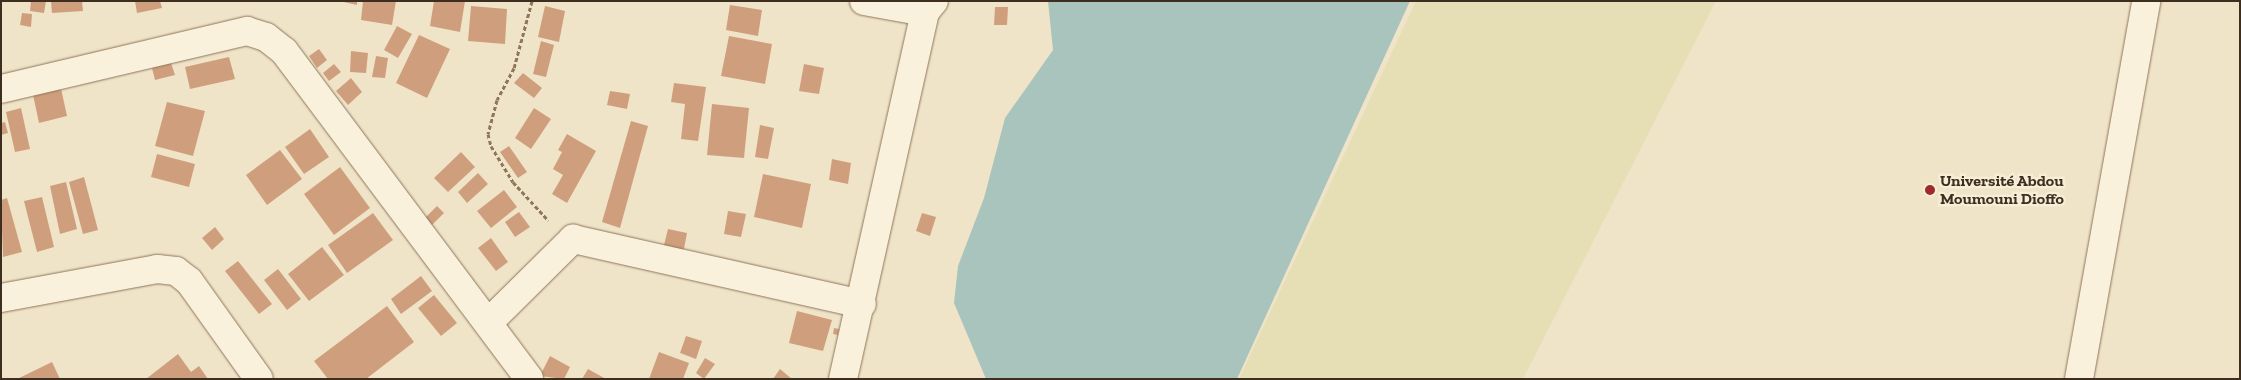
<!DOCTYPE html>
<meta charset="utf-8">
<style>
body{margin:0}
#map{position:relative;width:2241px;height:380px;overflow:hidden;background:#f0e4c8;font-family:"Zilla Slab",serif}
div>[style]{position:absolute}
.farmland>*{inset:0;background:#e6deb5}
.water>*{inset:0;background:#a9c4bc}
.building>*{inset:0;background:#cf9f7d}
.path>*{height:3px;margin-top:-1.5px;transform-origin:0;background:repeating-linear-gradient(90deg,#8d765c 0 4px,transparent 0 6.5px)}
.roads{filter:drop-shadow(0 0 1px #8d765c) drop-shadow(0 0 1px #8d765c)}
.minor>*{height:28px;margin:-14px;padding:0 14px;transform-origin:14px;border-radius:14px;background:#faf1dc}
.dots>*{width:14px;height:14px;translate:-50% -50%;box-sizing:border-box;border:2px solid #f7eed8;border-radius:50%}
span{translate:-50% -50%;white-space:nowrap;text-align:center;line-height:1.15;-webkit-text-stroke:4.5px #f7eed8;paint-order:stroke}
.poi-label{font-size:16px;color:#3d2e20;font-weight:700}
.left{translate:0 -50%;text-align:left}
.frame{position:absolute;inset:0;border:2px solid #3d2e20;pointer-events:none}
</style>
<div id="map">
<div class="farmland">
<div style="clip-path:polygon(1416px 1px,1716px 1px,1523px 379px,1239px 379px)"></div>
</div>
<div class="water">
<div style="clip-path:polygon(1048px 1px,1410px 1px,1237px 379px,986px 379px,954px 303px,958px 266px,984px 198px,1005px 118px,1053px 50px)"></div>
</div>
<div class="building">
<div style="clip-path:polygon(31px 1px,46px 1px,44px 13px,30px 11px)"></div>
<div style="clip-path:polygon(51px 1px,82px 1px,83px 11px,52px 13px)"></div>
<div style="clip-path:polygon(135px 1px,160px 1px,162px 8px,137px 13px)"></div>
<div style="clip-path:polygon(339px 1px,357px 1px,357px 5px)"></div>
<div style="clip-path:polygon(363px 1px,396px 1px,392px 25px,361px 20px)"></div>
<div style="clip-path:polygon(434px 1px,465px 1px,460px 32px,430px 26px)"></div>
<div style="clip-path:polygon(730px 5px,762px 10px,758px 36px,726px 30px)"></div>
<div style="clip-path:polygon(471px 6px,507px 9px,505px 44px,468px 41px)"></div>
<div style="clip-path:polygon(545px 6px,565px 11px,559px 42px,538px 37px)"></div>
<div style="clip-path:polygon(995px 7px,1008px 7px,1007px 25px,994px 25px)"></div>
<div style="clip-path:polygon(22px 13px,32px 14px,31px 27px,20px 25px)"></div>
<div style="clip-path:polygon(397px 26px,412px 34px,398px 58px,384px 50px)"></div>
<div style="clip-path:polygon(419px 35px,450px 49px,427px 98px,396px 83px)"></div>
<div style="clip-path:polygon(729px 36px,772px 44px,765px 84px,721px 76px)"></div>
<div style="clip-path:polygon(541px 41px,554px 45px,546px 77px,533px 74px)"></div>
<div style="clip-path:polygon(319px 49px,327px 60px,317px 68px,309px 56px)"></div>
<div style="clip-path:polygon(351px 51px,368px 53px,366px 73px,350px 72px)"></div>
<div style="clip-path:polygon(376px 56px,388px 58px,385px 78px,372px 77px)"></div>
<div style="clip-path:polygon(229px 57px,235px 79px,190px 89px,185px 67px)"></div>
<div style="clip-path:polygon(171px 63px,175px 75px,155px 80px,152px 68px)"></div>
<div style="clip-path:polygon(334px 64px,341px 72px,329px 81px,323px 73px)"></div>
<div style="clip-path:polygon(804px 64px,824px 68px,819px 94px,799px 91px)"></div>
<div style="clip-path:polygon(523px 73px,542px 88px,534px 98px,514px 83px)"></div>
<div style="clip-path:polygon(351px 78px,362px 92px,348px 105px,336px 91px)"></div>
<div style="clip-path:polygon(674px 83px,706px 87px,698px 141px,681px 139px,685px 104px,671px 102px)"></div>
<div style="clip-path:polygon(60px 84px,67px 116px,39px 123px,32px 90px)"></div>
<div style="clip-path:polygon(610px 91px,630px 94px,627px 109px,607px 105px)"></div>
<div style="clip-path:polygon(167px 102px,205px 111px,193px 156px,155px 146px)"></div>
<div style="clip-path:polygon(712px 104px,749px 108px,744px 158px,707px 155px)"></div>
<div style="clip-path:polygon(21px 108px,30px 149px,15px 152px,6px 112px)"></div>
<div style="clip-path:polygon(534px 108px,551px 119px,531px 149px,515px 138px)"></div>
<div style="clip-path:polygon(631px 121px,648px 126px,620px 228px,602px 222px)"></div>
<div style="clip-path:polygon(5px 122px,8px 133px,1px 135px,1px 123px)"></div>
<div style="clip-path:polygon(760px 125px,774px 128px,768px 159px,755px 157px)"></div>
<div style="clip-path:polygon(310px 129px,329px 157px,304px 174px,285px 147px)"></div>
<div style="clip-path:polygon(567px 134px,596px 151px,567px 203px,552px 194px,563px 175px,553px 169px,562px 152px,558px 150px)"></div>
<div style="clip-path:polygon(509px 146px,527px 172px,518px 178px,500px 152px)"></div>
<div style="clip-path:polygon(280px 150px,302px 179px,267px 205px,246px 175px)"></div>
<div style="clip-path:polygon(461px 152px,475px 167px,448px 192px,434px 178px)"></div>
<div style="clip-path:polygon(157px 154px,195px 164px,189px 187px,151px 177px)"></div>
<div style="clip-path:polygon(832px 159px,851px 163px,848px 184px,829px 180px)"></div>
<div style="clip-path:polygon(340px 167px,370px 208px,334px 235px,304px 194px)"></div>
<div style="clip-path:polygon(478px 173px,488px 184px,467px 203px,458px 192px)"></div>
<div style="clip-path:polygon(763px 174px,811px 184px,802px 228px,754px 217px)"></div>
<div style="clip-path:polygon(84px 177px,98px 230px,83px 234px,69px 182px)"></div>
<div style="clip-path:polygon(66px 182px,77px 229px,60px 234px,50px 186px)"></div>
<div style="clip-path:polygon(504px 190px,517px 207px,491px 228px,477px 211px)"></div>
<div style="clip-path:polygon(42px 197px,54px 247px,37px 252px,24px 201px)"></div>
<div style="clip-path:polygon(7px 198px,22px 252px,3px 257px,1px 200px)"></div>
<div style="clip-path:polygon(437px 206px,444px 213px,432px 225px,425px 218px)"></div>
<div style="clip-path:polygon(728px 211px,746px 214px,741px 237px,724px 234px)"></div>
<div style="clip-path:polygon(519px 212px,530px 227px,515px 237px,505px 222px)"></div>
<div style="clip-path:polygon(373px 213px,393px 240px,347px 273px,328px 245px)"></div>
<div style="clip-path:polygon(922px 213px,936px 217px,930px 236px,916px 231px)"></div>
<div style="clip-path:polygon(215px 227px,224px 239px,212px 250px,202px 238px)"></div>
<div style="clip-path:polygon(668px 229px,687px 233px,683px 254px,663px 249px)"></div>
<div style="clip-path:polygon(491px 238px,508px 262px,496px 271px,478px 248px)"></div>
<div style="clip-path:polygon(322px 247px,344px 275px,309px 301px,288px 274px)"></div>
<div style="clip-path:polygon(238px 261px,272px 304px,259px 314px,225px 271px)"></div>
<div style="clip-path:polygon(278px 269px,301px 299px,287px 310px,264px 280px)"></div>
<div style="clip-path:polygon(421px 276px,432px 291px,401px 314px,391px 299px)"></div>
<div style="clip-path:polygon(434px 295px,457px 323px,441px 336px,418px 308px)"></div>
<div style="clip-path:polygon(387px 306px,414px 342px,366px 379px,328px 379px,314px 361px)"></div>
<div style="clip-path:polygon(797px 311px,832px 320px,823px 351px,789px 343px)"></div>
<div style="clip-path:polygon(834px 328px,839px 329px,838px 335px,833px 334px)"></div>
<div style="clip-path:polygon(686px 336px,702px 341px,696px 359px,680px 353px)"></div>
<div style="clip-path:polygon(659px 352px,689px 363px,683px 379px,649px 379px)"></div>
<div style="clip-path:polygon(178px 354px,191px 372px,199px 366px,208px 379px,146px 379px)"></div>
<div style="clip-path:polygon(550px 356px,570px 367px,564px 379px,540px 376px)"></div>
<div style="clip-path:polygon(705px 358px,715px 364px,704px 379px,696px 373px)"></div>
<div style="clip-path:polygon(52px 362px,60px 379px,17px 379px)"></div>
<div style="clip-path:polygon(588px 369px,606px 379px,582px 379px)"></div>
<div style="clip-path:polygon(780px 369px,792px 379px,773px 379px)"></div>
</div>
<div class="path">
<div style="left:532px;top:1px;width:69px;rotate:105deg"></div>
<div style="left:514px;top:68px;width:36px;rotate:118deg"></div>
<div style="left:497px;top:100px;width:35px;rotate:105deg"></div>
<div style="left:488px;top:134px;width:12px;rotate:76deg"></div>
<div style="left:491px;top:146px;width:42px;rotate:58.6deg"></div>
<div style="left:513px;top:182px;width:52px;rotate:47.4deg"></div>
</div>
<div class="roads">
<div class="minor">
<div style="left:864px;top:1px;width:62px;rotate:10.2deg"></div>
<div style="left:1px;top:89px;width:253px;rotate:-13.3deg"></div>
<div style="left:247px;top:31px;width:20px;rotate:18deg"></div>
<div style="left:266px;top:37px;width:23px;rotate:38deg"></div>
<div style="left:284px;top:51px;width:409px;rotate:53.2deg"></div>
<div style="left:1px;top:298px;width:159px;rotate:-10.5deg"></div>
<div style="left:157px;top:269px;width:19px;rotate:6deg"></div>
<div style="left:176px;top:271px;width:16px;rotate:38deg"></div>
<div style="left:189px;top:281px;width:120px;rotate:54.5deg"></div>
<div style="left:488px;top:323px;width:120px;rotate:-44.7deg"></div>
<div style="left:573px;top:239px;width:296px;rotate:12.7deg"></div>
<div style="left:843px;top:379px;width:376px;rotate:-77.4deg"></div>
<div style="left:925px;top:12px;width:14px;rotate:-51deg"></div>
<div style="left:2079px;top:379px;width:384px;rotate:-79.9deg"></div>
</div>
</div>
<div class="dots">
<div style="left:1930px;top:190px;background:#9e2a2b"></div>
</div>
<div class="poi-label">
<span class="left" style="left:1940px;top:190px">Université Abdou<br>Moumouni Dioffo</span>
</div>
<div class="frame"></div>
</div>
